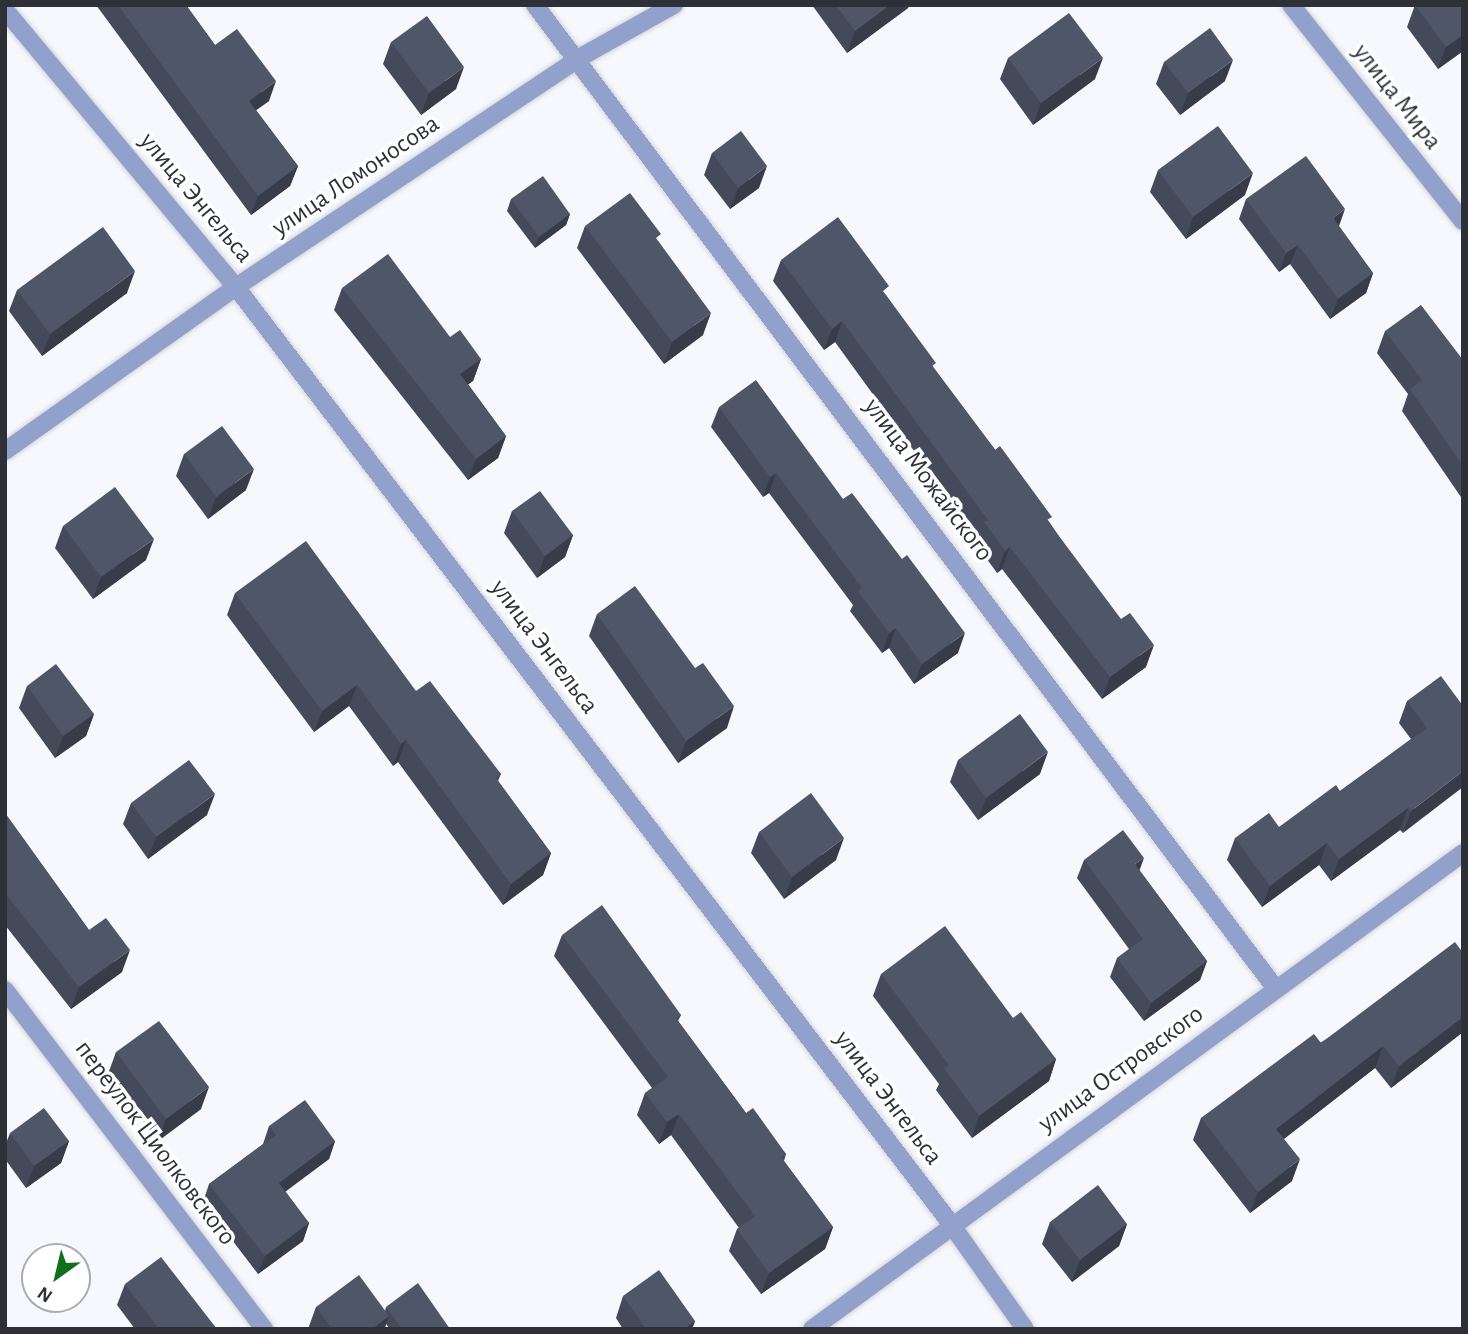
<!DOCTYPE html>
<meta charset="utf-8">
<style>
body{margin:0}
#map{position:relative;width:1468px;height:1334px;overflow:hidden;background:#f7f8fd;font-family:"Alegreya Sans",sans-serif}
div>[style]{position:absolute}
.roads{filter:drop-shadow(0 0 2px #d3d4d9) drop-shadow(0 0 2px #d3d4d9)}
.minor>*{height:18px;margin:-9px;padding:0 9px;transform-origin:9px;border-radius:9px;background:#92a1cc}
.wall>*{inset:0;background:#444a59}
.shaded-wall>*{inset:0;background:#373c48}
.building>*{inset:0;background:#4f5667}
span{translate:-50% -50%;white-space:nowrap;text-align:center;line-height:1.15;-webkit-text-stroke:7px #fff;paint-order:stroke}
.street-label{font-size:26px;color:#2d3037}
.frame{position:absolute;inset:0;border:7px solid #2d3037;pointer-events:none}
.north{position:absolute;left:21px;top:1243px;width:70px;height:70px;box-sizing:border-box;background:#fff;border:2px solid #abacaf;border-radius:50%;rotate:214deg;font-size:19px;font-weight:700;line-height:28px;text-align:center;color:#2d3037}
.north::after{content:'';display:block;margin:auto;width:24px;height:32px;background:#116f1b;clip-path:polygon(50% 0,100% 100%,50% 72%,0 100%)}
</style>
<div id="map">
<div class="roads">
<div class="minor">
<div style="left:535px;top:5px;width:1232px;rotate:53.02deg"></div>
<div style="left:1291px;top:5px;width:276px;rotate:51.5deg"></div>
<div style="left:5px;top:10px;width:361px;rotate:50.2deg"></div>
<div style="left:236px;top:287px;width:1179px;rotate:52.65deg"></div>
<div style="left:951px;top:1224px;width:128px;rotate:54.8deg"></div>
<div style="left:5px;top:451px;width:283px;rotate:-35.4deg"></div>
<div style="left:236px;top:287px;width:412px;rotate:-33.7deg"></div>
<div style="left:579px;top:58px;width:109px;rotate:-29.2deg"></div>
<div style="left:5px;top:990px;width:427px;rotate:52.6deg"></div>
<div style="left:812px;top:1329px;width:806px;rotate:-36.17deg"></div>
</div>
</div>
<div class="wall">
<div style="clip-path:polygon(96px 5px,186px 5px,215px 45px,269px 101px,256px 110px,298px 166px,290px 186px,251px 215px)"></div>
<div style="clip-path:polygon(812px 5px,909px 5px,908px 8px,847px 53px)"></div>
<div style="clip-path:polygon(1415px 5px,1463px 5px,1463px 51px,1438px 69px,1407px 27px)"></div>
<div style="clip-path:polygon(391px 42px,456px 89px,421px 115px,383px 64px)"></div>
<div style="clip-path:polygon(1008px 58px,1095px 79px,1033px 125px,1000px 79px)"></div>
<div style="clip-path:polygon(1164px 62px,1225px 81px,1180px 115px,1156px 84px)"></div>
<div style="clip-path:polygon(712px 153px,759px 188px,730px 209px,704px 175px)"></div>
<div style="clip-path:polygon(1158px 170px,1245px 195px,1186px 239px,1150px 192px)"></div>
<div style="clip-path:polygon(511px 199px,570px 214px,566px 225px,535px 248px,507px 211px)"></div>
<div style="clip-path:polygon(1246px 199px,1339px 226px,1373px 273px,1366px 293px,1330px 319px,1290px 264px,1279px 272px,1239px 219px)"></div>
<div style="clip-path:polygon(585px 226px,703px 335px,664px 364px,577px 248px)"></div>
<div style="clip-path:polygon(781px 260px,886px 295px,934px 368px,1050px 523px,1146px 667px,1102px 699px,1002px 569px,997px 573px,976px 544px,978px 539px,835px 342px,824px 350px,773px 281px)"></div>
<div style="clip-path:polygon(342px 288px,450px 337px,481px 359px,473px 381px,468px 384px,506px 436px,498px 458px,468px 480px,334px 310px)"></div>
<div style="clip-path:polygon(17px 290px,127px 293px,42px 356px,9px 311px)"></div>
<div style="clip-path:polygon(1385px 331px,1463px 360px,1463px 500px,1402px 411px,1408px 394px,1377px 353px)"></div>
<div style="clip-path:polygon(719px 407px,843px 499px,958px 653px,914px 684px,889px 648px,882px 653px,850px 611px,853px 605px,769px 493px,763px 497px,711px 427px)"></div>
<div style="clip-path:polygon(184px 454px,246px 490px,208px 519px,176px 476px)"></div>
<div style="clip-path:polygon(512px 511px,573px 535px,565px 557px,537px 578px,504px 533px)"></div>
<div style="clip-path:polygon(63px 526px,146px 560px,93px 599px,55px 548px)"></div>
<div style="clip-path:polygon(235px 593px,416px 691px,501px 774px,498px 781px,551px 853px,543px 875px,503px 905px,398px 762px,393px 766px,349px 706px,314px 732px,227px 615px)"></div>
<div style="clip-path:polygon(597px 614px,727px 728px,678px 763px,589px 636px)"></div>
<div style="clip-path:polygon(27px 686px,94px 714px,86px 736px,55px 758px,19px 708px)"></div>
<div style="clip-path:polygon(1407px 701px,1463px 706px,1403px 833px,1400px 830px,1331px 881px,1319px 865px,1262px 907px,1227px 860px,1235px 838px,1279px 827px,1340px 791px,1411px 739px,1399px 723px)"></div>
<div style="clip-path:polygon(958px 760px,1040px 774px,978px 820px,950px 782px)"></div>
<div style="clip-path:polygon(131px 803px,207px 815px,148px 859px,123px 824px)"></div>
<div style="clip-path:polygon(5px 813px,89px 930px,122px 972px,71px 1009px,5px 925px)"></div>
<div style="clip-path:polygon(759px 832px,836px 860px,784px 899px,751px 853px)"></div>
<div style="clip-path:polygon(1084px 860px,1139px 870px,1207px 961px,1200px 980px,1144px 1021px,1110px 977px,1117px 958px,1129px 949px,1077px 878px)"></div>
<div style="clip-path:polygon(562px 935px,681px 1015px,678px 1021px,746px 1113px,786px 1154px,784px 1161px,833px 1227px,825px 1249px,761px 1294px,729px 1251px,737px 1229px,739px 1228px,671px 1135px,659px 1144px,637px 1115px,645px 1093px,652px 1088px,554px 956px)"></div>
<div style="clip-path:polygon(1463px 953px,1463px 1032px,1391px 1088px,1375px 1068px,1284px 1139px,1292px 1181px,1250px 1213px,1193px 1140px,1201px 1118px)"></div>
<div style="clip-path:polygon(881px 974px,1013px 1018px,1056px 1059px,1049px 1081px,972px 1138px,936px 1090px,939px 1084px,873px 996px)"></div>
<div style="clip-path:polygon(116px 1052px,201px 1109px,158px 1141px,108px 1074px)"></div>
<div style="clip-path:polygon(269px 1126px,335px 1141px,329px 1159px,285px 1191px,309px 1223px,303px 1241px,258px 1274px,203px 1202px,209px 1184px,263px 1144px)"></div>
<div style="clip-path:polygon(10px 1133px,69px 1141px,61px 1163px,26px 1188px,5px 1159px,5px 1146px)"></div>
<div style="clip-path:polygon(1050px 1222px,1127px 1224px,1119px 1246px,1072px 1282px,1042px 1244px)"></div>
<div style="clip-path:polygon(125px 1284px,217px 1329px,135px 1329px,117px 1305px)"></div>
<div style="clip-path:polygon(623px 1296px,695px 1321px,692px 1329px,623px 1329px,616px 1318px)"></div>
<div style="clip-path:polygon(316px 1307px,385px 1311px,386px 1307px,450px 1329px,390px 1329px,386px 1324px,385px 1329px,308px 1329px)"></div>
</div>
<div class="shaded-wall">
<div style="clip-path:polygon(890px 5px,909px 5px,908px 8px,847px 53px,855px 31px)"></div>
<div style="clip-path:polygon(1463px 35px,1463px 51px,1438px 69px,1446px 47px)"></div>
<div style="clip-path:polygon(1103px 58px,1095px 79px,1033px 125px,1041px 103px)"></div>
<div style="clip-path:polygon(1233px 60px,1225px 81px,1180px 115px,1188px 93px)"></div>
<div style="clip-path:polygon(464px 67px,456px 89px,421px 115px,429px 93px)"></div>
<div style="clip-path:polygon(276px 81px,269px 101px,241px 121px,249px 101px)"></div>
<div style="clip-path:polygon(298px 166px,290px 186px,251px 215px,258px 196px)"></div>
<div style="clip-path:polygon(767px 166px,759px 188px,730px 209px,738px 188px)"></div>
<div style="clip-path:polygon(1253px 173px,1245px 195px,1186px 239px,1193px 217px)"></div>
<div style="clip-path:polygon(1345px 209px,1338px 229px,1333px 218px)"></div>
<div style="clip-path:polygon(570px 214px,566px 225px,535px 248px,539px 237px)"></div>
<div style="clip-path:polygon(1298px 245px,1290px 264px,1279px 272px,1286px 253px)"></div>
<div style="clip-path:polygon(135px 271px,127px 293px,42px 356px,50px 334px)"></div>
<div style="clip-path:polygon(1373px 273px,1366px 293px,1330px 319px,1338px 299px)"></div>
<div style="clip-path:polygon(711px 313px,703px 335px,664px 364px,672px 342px)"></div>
<div style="clip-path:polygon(842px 321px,835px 342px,824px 350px,832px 329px)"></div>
<div style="clip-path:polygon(481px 359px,473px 381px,452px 396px,460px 374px)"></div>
<div style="clip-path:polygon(506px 436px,498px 458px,468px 480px,476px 459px)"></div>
<div style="clip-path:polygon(254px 469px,246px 490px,208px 519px,216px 497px)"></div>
<div style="clip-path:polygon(776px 473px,769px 493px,763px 497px,770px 477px)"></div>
<div style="clip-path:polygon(573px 535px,565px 557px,537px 578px,545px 556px)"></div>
<div style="clip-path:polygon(154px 539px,146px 560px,93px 599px,101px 577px)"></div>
<div style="clip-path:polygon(1010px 547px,1002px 569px,997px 573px,1005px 551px)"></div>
<div style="clip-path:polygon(896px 628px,889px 648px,882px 653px,889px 633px)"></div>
<div style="clip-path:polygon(965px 633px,958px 653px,914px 684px,922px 664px)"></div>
<div style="clip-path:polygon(1154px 645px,1146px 667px,1102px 699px,1110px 677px)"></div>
<div style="clip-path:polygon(357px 685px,349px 706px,314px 732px,322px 711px)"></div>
<div style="clip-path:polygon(734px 706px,727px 728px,678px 763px,686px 741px)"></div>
<div style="clip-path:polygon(94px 714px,86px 736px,55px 758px,63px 736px)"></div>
<div style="clip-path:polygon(406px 740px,398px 762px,393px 766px,401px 744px)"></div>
<div style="clip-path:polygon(1048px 752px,1040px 774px,978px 820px,986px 798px)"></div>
<div style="clip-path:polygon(1463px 771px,1463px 787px,1403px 833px,1411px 811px)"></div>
<div style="clip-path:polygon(215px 794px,207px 815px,148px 859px,156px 837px)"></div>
<div style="clip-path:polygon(1408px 808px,1400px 830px,1331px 881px,1339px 859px)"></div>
<div style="clip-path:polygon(844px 838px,836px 860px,784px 899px,792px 877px)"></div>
<div style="clip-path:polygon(1327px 843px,1319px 865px,1262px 907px,1270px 886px)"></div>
<div style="clip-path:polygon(551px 853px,543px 875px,503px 905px,511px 884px)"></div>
<div style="clip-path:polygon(1144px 858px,1137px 877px,1135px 864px)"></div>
<div style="clip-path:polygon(130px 950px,122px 972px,71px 1009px,79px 987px)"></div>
<div style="clip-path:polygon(1207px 961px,1200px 980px,1144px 1021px,1151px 1003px)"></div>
<div style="clip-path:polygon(1463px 1017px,1463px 1032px,1391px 1088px,1399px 1066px)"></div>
<div style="clip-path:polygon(1383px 1046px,1375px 1068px,1268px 1151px,1276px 1129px)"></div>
<div style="clip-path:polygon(1056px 1059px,1049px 1081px,972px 1138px,979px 1116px)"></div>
<div style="clip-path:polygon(209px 1087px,201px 1109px,158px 1141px,166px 1119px)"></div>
<div style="clip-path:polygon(679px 1114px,671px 1135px,659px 1144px,667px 1122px)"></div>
<div style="clip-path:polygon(69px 1141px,61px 1163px,26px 1188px,34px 1166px)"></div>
<div style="clip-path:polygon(335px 1141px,329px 1159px,273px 1201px,279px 1183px)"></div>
<div style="clip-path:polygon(1300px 1159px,1292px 1181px,1250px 1213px,1258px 1192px)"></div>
<div style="clip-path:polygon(309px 1223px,303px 1241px,258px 1274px,265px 1256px)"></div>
<div style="clip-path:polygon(1127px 1224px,1119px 1246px,1072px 1282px,1080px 1260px)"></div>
<div style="clip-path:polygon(833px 1227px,825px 1249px,761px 1294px,769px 1273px)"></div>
<div style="clip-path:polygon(389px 1316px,384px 1329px,372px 1329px)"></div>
<div style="clip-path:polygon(695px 1321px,692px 1329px,684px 1329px)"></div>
</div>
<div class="building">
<div style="clip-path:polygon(118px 5px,186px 5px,215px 45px,237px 29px,276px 81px,249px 101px,298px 166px,258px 196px)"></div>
<div style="clip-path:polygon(836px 5px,890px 5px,855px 31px)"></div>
<div style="clip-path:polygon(1415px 5px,1463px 5px,1463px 35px,1446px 47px)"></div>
<div style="clip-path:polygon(1069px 13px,1103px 58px,1041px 103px,1008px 58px)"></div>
<div style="clip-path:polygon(427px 16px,464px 67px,429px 93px,391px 42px)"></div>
<div style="clip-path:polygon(1210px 28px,1233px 60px,1188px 93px,1164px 62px)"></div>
<div style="clip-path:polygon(1218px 126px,1253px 173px,1193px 217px,1158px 170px)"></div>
<div style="clip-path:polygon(741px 131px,767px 166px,738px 188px,712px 153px)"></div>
<div style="clip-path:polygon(1306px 156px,1345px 209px,1333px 218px,1373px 273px,1338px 299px,1298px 245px,1286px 253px,1246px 199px)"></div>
<div style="clip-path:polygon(543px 176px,570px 214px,539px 237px,511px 199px)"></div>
<div style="clip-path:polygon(630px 193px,661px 234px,656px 238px,711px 313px,672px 342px,585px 226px)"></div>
<div style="clip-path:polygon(838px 217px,889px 286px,883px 291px,936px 363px,932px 366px,995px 450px,1000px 446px,1052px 517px,1047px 520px,1121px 619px,1130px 613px,1154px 645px,1110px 677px,1010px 547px,1005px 551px,984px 522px,988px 520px,842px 321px,832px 329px,781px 260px)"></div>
<div style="clip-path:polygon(103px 227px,135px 271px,50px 334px,17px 290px)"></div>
<div style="clip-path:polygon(388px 254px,450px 337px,460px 330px,481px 359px,460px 374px,506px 436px,476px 459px,342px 288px)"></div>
<div style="clip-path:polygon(1421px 305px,1463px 360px,1463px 466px,1410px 389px,1422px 380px,1385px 331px)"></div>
<div style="clip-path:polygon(756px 380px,843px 499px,852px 493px,902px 559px,907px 555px,965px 633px,922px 664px,896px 628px,889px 633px,858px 591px,862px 588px,776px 473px,770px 477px,719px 407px)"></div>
<div style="clip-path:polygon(222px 426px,254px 469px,216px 497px,184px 454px)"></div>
<div style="clip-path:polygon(115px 487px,154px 539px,101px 577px,63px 526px)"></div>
<div style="clip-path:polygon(540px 491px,573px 535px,545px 556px,512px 511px)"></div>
<div style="clip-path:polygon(306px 541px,416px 691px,430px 681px,501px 774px,496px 778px,551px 853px,511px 884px,406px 740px,401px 744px,357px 685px,322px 711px,235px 593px)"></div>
<div style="clip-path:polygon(635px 586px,695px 668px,703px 663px,734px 706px,686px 741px,597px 614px)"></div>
<div style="clip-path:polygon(56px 664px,94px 714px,63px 736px,27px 686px)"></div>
<div style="clip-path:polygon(1441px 676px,1463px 706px,1463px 771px,1411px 811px,1408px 808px,1339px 859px,1327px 843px,1270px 886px,1235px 838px,1269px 813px,1279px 827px,1336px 785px,1340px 791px,1427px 728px,1407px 701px)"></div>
<div style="clip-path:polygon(1020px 714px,1048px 752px,986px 798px,958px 760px)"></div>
<div style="clip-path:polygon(189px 760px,215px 794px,156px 837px,131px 803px)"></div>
<div style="clip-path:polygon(811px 793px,844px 838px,792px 877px,759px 832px)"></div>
<div style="clip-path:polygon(5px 813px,89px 930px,106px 918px,130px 950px,79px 987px,5px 893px)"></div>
<div style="clip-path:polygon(1123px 830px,1144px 858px,1135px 864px,1207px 961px,1151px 1003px,1117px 958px,1143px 939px,1084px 860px)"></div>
<div style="clip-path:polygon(602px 905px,681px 1015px,676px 1018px,746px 1113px,753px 1108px,786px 1154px,781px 1157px,833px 1227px,769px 1273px,737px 1229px,755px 1216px,679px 1114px,667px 1122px,645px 1093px,668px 1077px,562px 935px)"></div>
<div style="clip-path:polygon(945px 926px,1013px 1018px,1021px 1012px,1056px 1059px,979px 1116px,944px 1068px,949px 1065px,881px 974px)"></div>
<div style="clip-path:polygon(1455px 942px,1463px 953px,1463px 1017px,1399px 1066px,1383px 1046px,1276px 1129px,1300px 1159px,1258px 1192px,1201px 1118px,1314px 1034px,1321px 1043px)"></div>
<div style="clip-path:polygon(159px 1021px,209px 1087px,166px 1119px,116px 1052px)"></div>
<div style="clip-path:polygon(305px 1100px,335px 1141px,279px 1183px,309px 1223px,265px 1256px,209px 1184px,276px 1135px,269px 1126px)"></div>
<div style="clip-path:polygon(44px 1108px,69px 1141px,34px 1166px,10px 1133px)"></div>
<div style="clip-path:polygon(1098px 1185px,1127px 1224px,1080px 1260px,1050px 1222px)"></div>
<div style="clip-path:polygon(161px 1257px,217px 1329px,159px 1329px,125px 1284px)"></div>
<div style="clip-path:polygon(659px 1270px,695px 1321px,684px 1329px,646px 1329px,623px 1296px)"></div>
<div style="clip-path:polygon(359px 1275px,389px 1316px,372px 1329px,332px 1329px,316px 1307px)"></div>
<div style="clip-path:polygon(418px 1283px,450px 1329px,402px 1329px,386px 1307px)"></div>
</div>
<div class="street-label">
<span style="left:1397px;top:97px;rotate:52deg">улица Мира</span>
<span style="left:356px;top:176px;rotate:-34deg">улица Ломоносова</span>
<span style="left:196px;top:198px;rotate:50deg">улица Энгельса</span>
<span style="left:928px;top:480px;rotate:53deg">улица Можайского</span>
<span style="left:544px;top:647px;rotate:53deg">улица Энгельса</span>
<span style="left:1121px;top:1069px;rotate:-36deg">улица Островского</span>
<span style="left:888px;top:1098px;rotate:53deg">улица Энгельса</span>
<span style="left:155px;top:1143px;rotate:53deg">переулок Циолковского</span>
</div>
<div class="frame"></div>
<div class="north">N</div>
</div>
